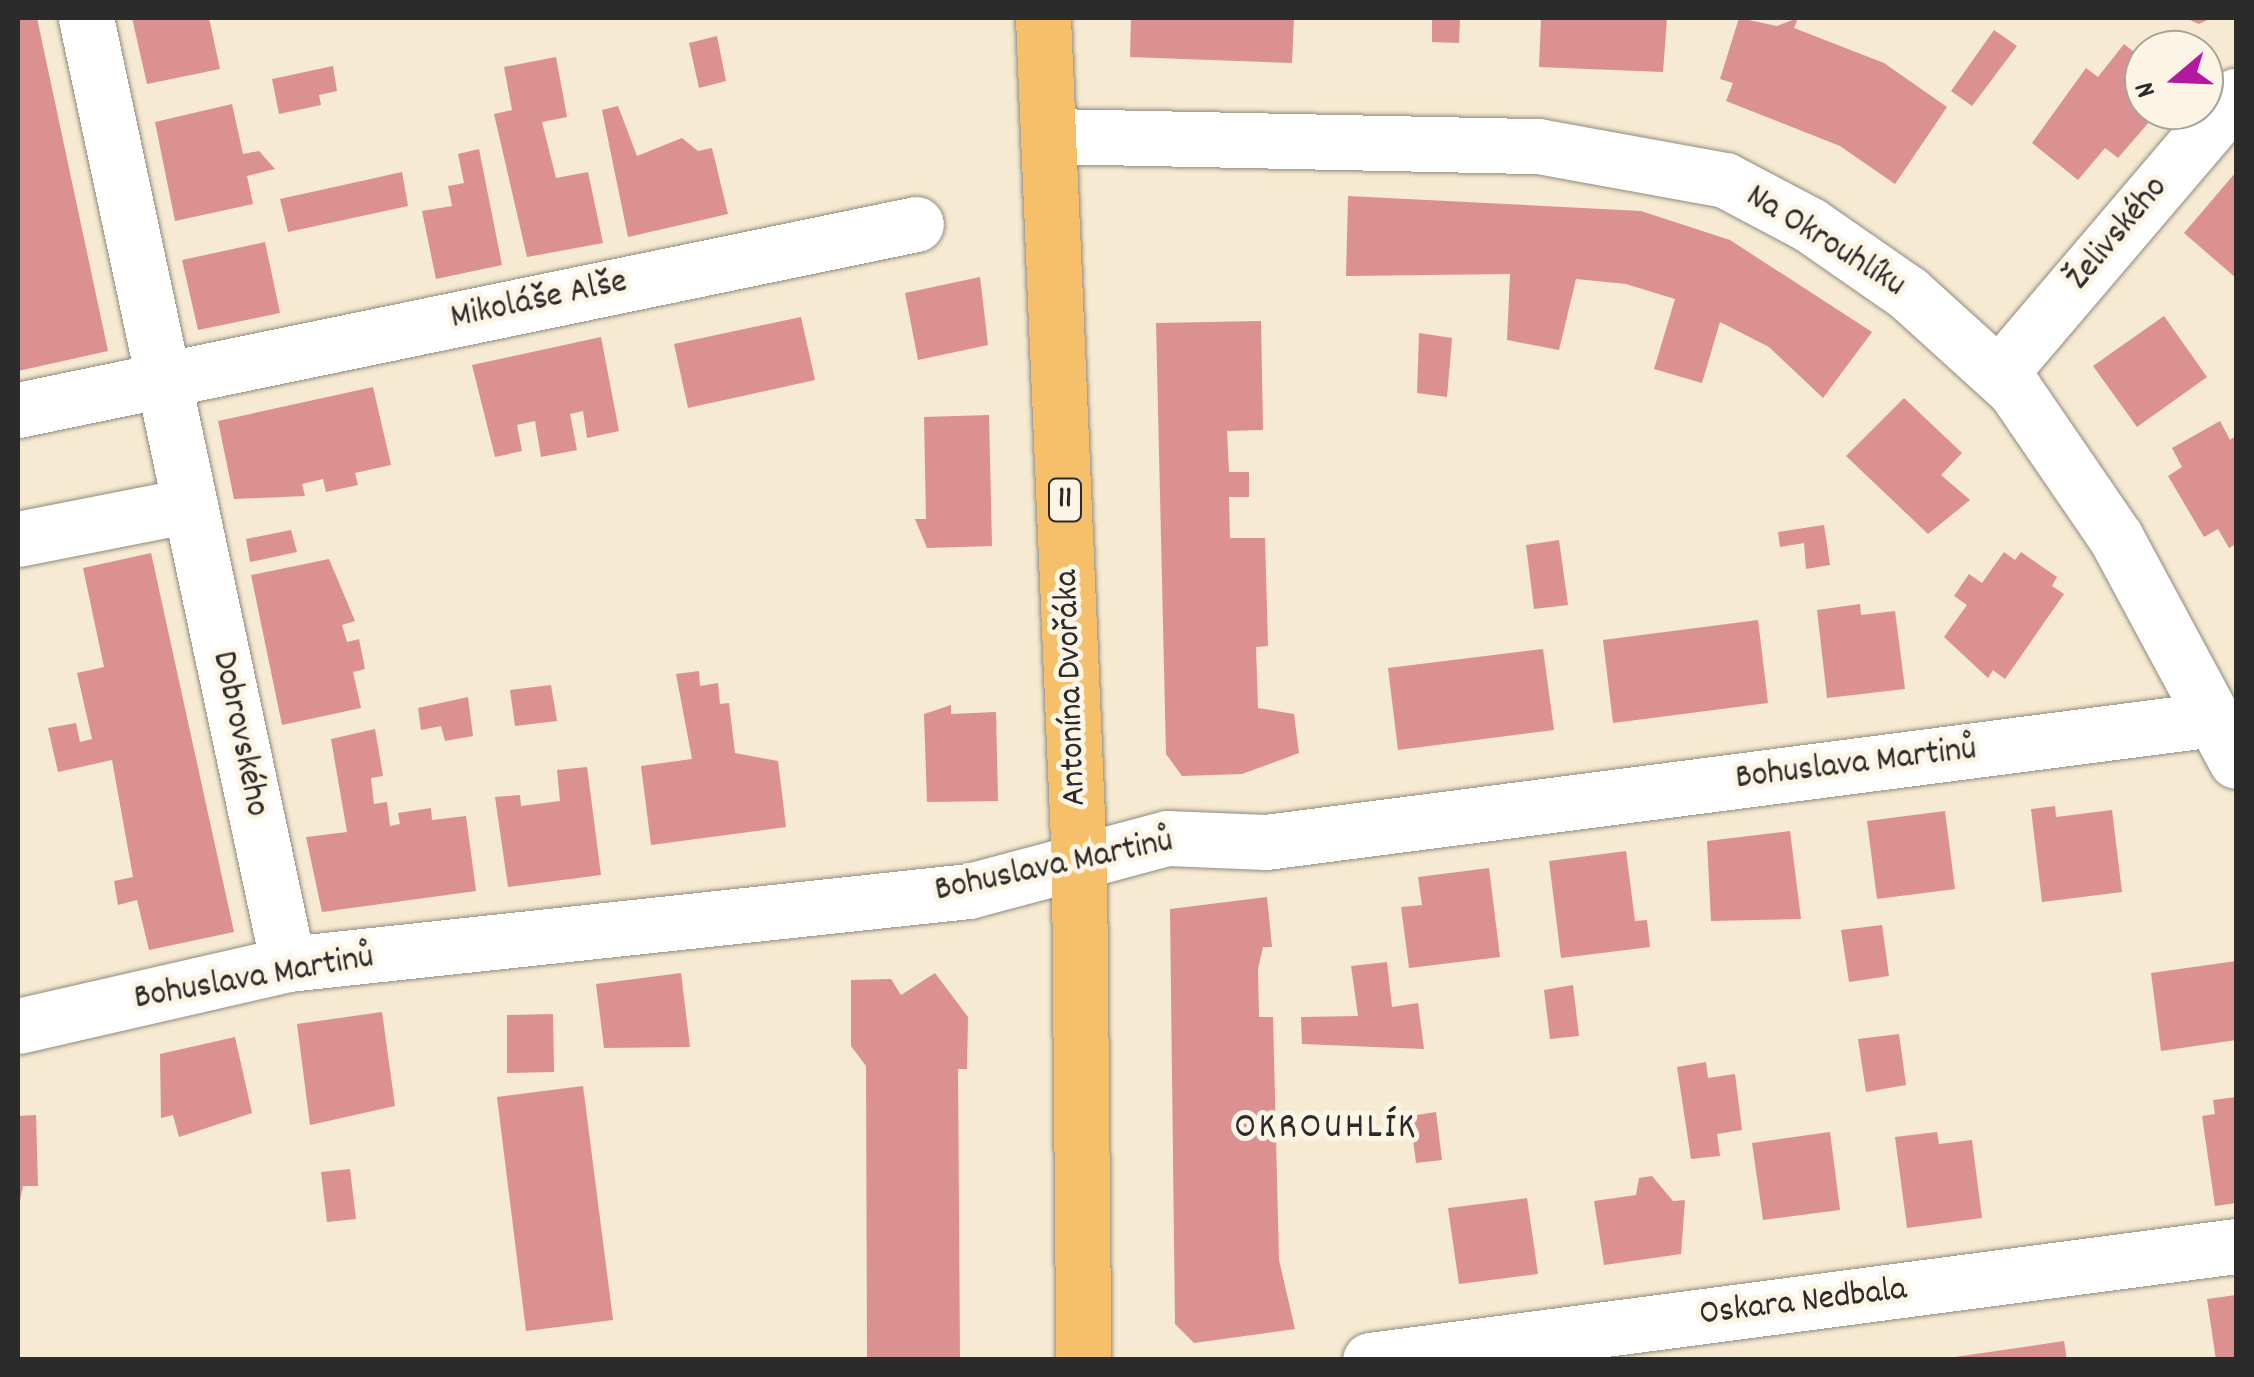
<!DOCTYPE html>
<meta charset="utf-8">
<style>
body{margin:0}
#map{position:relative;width:2254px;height:1377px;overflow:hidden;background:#f6ead2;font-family:Dekko,sans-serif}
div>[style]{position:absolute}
.building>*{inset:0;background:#da9190}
.roads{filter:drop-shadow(0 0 2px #908a7e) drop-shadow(0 0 2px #908a7e)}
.minor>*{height:55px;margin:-27.5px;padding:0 27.5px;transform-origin:27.5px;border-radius:27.5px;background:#fff}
.major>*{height:55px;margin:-27.5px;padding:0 27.5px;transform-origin:27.5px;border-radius:27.5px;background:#f6c06b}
span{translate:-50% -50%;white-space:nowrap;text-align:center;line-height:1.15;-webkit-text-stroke:10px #fcf5e5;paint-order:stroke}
.shield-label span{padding:2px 8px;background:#fcf5e5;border:2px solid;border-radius:8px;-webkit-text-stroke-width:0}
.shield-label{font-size:32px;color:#2b2b2b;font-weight:700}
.street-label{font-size:35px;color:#2b2b2b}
.neighbourhood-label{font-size:38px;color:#2b2b2b;letter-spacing:2.5px}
.frame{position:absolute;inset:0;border:20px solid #2b2b2b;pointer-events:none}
.north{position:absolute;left:2124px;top:30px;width:100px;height:100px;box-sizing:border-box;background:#fcf5e5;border:2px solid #a8a49b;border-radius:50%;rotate:251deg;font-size:28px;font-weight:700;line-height:40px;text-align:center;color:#2b2b2b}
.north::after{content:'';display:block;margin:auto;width:35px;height:45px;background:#b5179e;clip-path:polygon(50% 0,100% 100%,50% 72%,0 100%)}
</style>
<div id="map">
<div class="building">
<div style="clip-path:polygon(18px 18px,37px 18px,108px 351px,18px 371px)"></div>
<div style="clip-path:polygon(132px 18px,209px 18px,220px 69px,147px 84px)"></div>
<div style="clip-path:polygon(1131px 18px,1294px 18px,1292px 63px,1130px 57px)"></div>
<div style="clip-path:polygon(1432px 18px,1460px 18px,1459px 43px,1432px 42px)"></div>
<div style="clip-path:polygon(1541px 18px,1667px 18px,1663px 72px,1539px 67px)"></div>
<div style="clip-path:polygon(1739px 18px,1777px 26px,1798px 18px,1794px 28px,1884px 63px,1947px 107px,1895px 184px,1840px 146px,1726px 101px,1733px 83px,1720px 79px)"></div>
<div style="clip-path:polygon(2185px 18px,2211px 18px,2199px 24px)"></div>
<div style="clip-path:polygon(1994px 30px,2017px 46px,1972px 106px,1951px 91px)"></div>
<div style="clip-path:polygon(717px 36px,726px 81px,699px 88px,689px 43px)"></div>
<div style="clip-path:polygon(2124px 44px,2144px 60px,2135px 108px,2150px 121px,2118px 158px,2105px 148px,2078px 180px,2032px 143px,2086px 68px,2098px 77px)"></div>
<div style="clip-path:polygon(556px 57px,567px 117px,542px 122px,556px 178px,588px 172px,603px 243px,527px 257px,494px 114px,512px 110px,504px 67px)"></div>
<div style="clip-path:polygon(333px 66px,337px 91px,319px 95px,321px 105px,279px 114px,272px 79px)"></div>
<div style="clip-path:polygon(232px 104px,243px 154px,259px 151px,275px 169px,247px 176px,253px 204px,175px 221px,155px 122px)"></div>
<div style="clip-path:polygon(618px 106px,637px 156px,682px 138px,698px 151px,712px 148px,728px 214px,628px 237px,602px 110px)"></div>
<div style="clip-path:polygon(479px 149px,502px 265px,436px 279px,422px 211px,452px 206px,448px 186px,464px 183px,458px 154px)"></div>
<div style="clip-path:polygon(402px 172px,408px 206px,288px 232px,280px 199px)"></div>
<div style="clip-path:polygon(2236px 172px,2236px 278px,2184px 233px)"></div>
<div style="clip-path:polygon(1348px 196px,1641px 211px,1730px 240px,1872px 332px,1823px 398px,1769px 347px,1720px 322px,1702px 383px,1654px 369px,1675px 299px,1626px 284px,1576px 279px,1559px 350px,1507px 340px,1510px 274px,1346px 276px)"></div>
<div style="clip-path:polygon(265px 242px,280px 313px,198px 330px,182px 260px)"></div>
<div style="clip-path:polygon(980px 277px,988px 345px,918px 360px,905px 293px)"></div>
<div style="clip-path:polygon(2164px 316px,2207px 377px,2137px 427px,2093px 366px)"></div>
<div style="clip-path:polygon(801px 317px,815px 380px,688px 408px,674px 344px)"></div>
<div style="clip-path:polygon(1261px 321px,1263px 430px,1227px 431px,1229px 472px,1249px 472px,1249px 497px,1229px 497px,1230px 538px,1265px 538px,1268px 646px,1256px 647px,1258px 708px,1294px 714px,1299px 753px,1242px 774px,1182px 776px,1166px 754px,1156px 323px)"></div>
<div style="clip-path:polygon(1419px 333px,1452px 338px,1447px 397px,1417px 393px)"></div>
<div style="clip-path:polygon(601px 337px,619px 431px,587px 438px,583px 411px,570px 414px,577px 450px,541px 457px,535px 421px,517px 425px,522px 451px,495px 457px,472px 365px)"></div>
<div style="clip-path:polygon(373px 387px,391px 465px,355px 473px,358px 485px,326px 492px,323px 479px,302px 484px,305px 496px,234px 499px,218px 421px)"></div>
<div style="clip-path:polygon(1904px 398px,1962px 453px,1941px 475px,1970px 500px,1928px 534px,1846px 456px)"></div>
<div style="clip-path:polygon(989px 415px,992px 546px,927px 548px,915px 519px,926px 519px,924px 417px)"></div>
<div style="clip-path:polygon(2220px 421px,2230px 440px,2236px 436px,2236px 544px,2229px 548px,2218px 529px,2204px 537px,2168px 476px,2182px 467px,2172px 448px)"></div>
<div style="clip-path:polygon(1824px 525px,1830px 565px,1806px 569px,1804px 543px,1780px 547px,1778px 532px)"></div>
<div style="clip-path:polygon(291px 530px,297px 552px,250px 562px,246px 539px)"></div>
<div style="clip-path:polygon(1559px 540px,1568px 605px,1534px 609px,1526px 545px)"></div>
<div style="clip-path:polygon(2004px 552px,2015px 560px,2021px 552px,2057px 577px,2052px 586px,2064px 594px,2005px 679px,1993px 670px,1988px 678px,1944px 637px,1967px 605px,1954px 596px,1969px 574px,1982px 583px)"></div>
<div style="clip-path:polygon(151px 553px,234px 932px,149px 950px,137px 900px,118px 905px,114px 881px,133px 877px,112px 760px,58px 772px,48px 728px,76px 723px,80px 742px,92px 739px,77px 673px,104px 667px,83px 568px)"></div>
<div style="clip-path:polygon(329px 559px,355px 621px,342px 625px,347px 642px,359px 639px,365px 669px,353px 672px,361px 708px,282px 725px,251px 575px)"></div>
<div style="clip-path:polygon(1860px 604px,1861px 615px,1895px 611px,1905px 689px,1827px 698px,1817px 610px)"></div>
<div style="clip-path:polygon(1758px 620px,1768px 703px,1613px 723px,1603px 640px)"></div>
<div style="clip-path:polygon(1543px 649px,1554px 730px,1398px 750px,1388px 668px)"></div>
<div style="clip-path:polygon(699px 671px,700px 686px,718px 683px,720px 704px,729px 703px,735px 753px,778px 761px,786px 827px,651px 845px,641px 766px,692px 759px,676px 674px)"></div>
<div style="clip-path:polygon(551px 685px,557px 721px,515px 726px,510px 690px)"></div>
<div style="clip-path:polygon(468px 697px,473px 736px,445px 741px,441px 726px,421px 730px,418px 708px)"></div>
<div style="clip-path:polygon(951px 705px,951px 714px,996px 712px,998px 801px,927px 802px,924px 714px)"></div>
<div style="clip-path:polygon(375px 729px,383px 776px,371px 778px,374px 804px,387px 802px,390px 826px,400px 824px,398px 813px,431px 808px,432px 820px,466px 816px,476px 891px,322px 912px,306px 837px,347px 832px,331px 739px)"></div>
<div style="clip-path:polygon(587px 767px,601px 875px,508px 887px,495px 797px,520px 795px,521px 806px,560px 801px,557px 770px)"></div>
<div style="clip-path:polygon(2055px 806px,2056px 817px,2112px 810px,2122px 892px,2042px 902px,2031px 809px)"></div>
<div style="clip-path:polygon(1945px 811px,1955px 889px,1877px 899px,1867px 821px)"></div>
<div style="clip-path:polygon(1790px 831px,1801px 919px,1711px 921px,1707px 841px)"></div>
<div style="clip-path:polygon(1626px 851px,1635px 921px,1647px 920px,1650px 947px,1561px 958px,1549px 861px)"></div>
<div style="clip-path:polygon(1489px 868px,1500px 957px,1409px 968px,1401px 907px,1422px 905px,1418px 877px)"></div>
<div style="clip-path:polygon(1267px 897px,1272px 947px,1263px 947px,1258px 969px,1259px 1017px,1273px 1017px,1279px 1260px,1295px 1329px,1194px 1343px,1175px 1324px,1170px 909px)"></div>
<div style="clip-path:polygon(1882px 925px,1889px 976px,1849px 982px,1841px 930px)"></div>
<div style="clip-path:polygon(2236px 961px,2236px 1040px,2161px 1051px,2151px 973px)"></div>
<div style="clip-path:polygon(1387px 962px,1392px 1007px,1418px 1003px,1424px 1049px,1302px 1044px,1301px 1017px,1358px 1016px,1351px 966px)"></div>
<div style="clip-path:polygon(681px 973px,690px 1047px,604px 1048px,596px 984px)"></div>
<div style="clip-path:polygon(935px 973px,968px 1017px,967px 1069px,958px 1069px,960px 1360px,867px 1360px,866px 1066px,851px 1046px,851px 980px,891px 979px,901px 995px)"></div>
<div style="clip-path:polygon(1573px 985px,1579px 1036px,1550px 1039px,1544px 990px)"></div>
<div style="clip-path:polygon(382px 1012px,395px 1106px,310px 1125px,297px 1024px)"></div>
<div style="clip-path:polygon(553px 1014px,554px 1072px,507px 1073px,507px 1015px)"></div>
<div style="clip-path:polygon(1899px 1034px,1906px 1085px,1866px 1092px,1858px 1039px)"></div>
<div style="clip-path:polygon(235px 1037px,252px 1113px,179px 1137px,173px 1115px,161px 1118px,160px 1054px)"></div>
<div style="clip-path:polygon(1706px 1062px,1708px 1078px,1735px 1074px,1742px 1130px,1717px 1134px,1720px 1156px,1691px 1159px,1677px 1067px)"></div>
<div style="clip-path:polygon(583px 1086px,613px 1320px,526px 1331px,497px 1097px)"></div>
<div style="clip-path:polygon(2236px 1097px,2236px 1203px,2215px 1206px,2202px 1116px,2215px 1114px,2213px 1100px)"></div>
<div style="clip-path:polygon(1436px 1112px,1442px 1160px,1416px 1163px,1410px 1116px)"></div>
<div style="clip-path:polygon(36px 1115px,38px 1186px,23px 1186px,18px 1210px,18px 1116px)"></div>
<div style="clip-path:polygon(1830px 1132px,1840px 1210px,1763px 1220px,1752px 1143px)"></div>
<div style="clip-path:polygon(1937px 1132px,1939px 1144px,1972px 1140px,1982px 1218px,1907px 1228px,1895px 1137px)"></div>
<div style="clip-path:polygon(350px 1169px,356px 1219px,327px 1222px,321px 1172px)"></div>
<div style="clip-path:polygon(1652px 1176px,1673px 1201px,1685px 1200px,1681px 1254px,1604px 1265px,1594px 1201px,1636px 1195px,1639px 1178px)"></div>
<div style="clip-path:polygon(1527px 1198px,1538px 1274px,1459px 1284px,1448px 1208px)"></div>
<div style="clip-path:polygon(2236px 1295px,2236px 1360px,2216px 1360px,2207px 1299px)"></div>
<div style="clip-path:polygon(2064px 1341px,2067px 1360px,1955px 1360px,1955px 1357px)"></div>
</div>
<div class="roads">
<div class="minor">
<div style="left:86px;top:18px;width:967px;rotate:77.95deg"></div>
<div style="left:1052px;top:136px;width:486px;rotate:1.2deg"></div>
<div style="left:1538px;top:146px;width:190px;rotate:10.3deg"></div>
<div style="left:1725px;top:180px;width:96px;rotate:27.9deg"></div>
<div style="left:1810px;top:225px;width:119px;rotate:34.8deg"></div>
<div style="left:1908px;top:293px;width:143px;rotate:42.2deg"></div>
<div style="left:2014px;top:389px;width:181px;rotate:55.6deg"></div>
<div style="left:2116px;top:538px;width:253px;rotate:61.7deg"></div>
<div style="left:2000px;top:373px;width:364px;rotate:-49.6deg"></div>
<div style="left:18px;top:410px;width:917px;rotate:-11.7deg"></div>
<div style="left:18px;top:539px;width:175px;rotate:-11.2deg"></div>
<div style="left:18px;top:1026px;width:277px;rotate:-12.9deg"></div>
<div style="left:288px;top:964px;width:685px;rotate:-6.12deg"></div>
<div style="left:969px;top:891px;width:205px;rotate:-15deg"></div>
<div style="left:1167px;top:838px;width:99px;rotate:2.3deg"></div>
<div style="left:1266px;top:842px;width:956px;rotate:-7.39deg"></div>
<div style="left:1370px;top:1360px;width:873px;rotate:-7.5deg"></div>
</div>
<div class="major">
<div style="left:1043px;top:18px;width:847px;rotate:87.56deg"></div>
<div style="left:1079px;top:864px;width:496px;rotate:89.5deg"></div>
</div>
</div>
<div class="shield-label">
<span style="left:1065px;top:500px">11</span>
</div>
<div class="street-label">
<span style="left:2118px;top:234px;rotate:-50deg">Želivského</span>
<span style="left:1825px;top:242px;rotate:32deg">Na Okrouhlíku</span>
<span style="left:539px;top:301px;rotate:-12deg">Mikoláše Alše</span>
<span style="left:1072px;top:688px;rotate:-92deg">Antonína Dvořáka</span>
<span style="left:239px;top:734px;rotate:78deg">Dobrovského</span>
<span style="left:1856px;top:765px;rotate:-7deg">Bohuslava Martinů</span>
<span style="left:1054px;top:867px;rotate:-12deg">Bohuslava Martinů</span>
<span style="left:254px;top:979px;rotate:-10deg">Bohuslava Martinů</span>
<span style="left:1803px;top:1303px;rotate:-7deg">Oskara Nedbala</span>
</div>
<div class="neighbourhood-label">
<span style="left:1326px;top:1129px">OKROUHLÍK</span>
</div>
<div class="frame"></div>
<div class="north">N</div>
</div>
